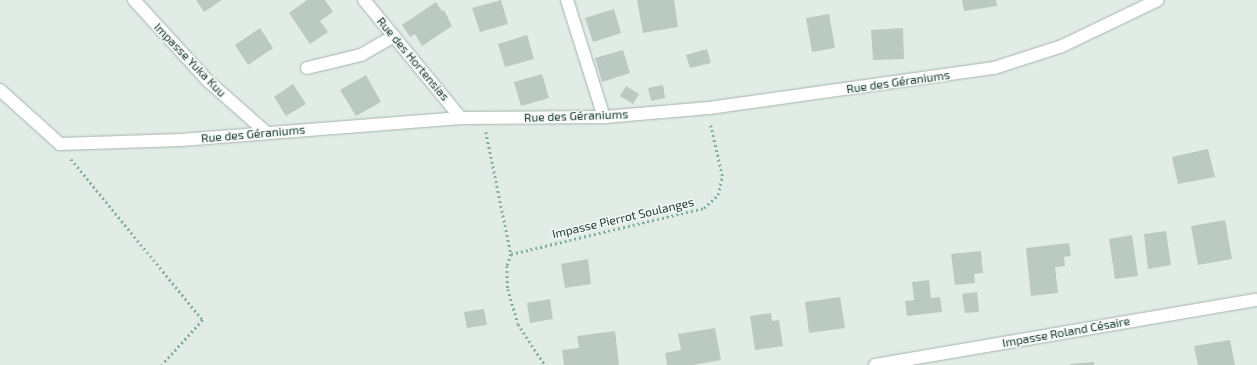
<!DOCTYPE html>
<meta charset="utf-8">
<style>
body{margin:0}
#map{position:relative;width:1257px;height:365px;overflow:hidden;background:#e2ece7;font-family:"Exo 2",sans-serif}
div>[style]{position:absolute}
.building>*{inset:0;background:#bacac2}
.path>*{height:2.5px;margin-top:-1.25px;transform-origin:0;background:repeating-linear-gradient(90deg,#83af9e 0 2px,transparent 0 5px)}
.roads{filter:drop-shadow(0 0 1px #a5b4ad) drop-shadow(0 0 1px #a5b4ad)}
.minor>*{height:12px;margin:-6px;padding:0 6px;transform-origin:6px;border-radius:6px;background:#fff}
span{translate:-50% -50%;white-space:nowrap;text-align:center;line-height:1.15;-webkit-text-stroke:3px #f3f9f5;paint-order:stroke}
.street-label{font-size:12px;color:#223d33}
</style>
<div id="map">
<div class="building">
<div style="clip-path:polygon(196px 0,222px 0,204px 12px)"></div>
<div style="clip-path:polygon(307px 0,325px 0,333px 12px,320px 21px,328px 32px,310px 44px,289px 13px)"></div>
<div style="clip-path:polygon(501px 0,508px 24px,480px 32px,472px 8px)"></div>
<div style="clip-path:polygon(637px 0,674px 0,678px 27px,643px 33px)"></div>
<div style="clip-path:polygon(962px 0,996px 0,997px 6px,964px 11px)"></div>
<div style="clip-path:polygon(436px 2px,442px 11px,444px 10px,452px 26px,422px 46px,415px 34px,410px 37px,402px 25px)"></div>
<div style="clip-path:polygon(614px 9px,621px 33px,593px 42px,585px 18px)"></div>
<div style="clip-path:polygon(829px 14px,835px 48px,812px 52px,806px 18px)"></div>
<div style="clip-path:polygon(260px 28px,273px 48px,248px 65px,235px 45px)"></div>
<div style="clip-path:polygon(903px 28px,904px 59px,873px 60px,871px 30px)"></div>
<div style="clip-path:polygon(527px 35px,534px 59px,505px 67px,498px 44px)"></div>
<div style="clip-path:polygon(707px 49px,711px 63px,690px 68px,686px 55px)"></div>
<div style="clip-path:polygon(623px 50px,630px 73px,602px 82px,595px 58px)"></div>
<div style="clip-path:polygon(542px 74px,549px 98px,521px 106px,514px 82px)"></div>
<div style="clip-path:polygon(366px 75px,381px 102px,356px 116px,340px 90px)"></div>
<div style="clip-path:polygon(293px 84px,306px 104px,286px 116px,274px 97px)"></div>
<div style="clip-path:polygon(663px 85px,665px 98px,651px 101px,648px 88px)"></div>
<div style="clip-path:polygon(626px 86px,639px 94px,633px 104px,620px 96px)"></div>
<div style="clip-path:polygon(1208px 149px,1215px 177px,1178px 184px,1172px 157px)"></div>
<div style="clip-path:polygon(1225px 220px,1232px 259px,1198px 265px,1191px 226px)"></div>
<div style="clip-path:polygon(1166px 231px,1171px 265px,1148px 269px,1144px 234px)"></div>
<div style="clip-path:polygon(1132px 235px,1138px 276px,1115px 279px,1109px 239px)"></div>
<div style="clip-path:polygon(1069px 243px,1071px 256px,1064px 257px,1065px 266px,1055px 267px,1058px 293px,1031px 296px,1026px 248px)"></div>
<div style="clip-path:polygon(981px 251px,983px 273px,974px 274px,975px 283px,955px 285px,951px 254px)"></div>
<div style="clip-path:polygon(588px 259px,591px 284px,565px 288px,561px 264px)"></div>
<div style="clip-path:polygon(929px 280px,931px 298px,940px 297px,942px 312px,907px 316px,905px 301px,914px 300px,912px 282px)"></div>
<div style="clip-path:polygon(977px 292px,979px 312px,965px 313px,962px 294px)"></div>
<div style="clip-path:polygon(840px 297px,845px 328px,809px 333px,805px 302px)"></div>
<div style="clip-path:polygon(550px 299px,553px 319px,530px 323px,527px 303px)"></div>
<div style="clip-path:polygon(484px 309px,487px 325px,467px 328px,464px 312px)"></div>
<div style="clip-path:polygon(771px 313px,772px 321px,779px 320px,783px 346px,755px 350px,750px 316px)"></div>
<div style="clip-path:polygon(715px 328px,721px 360px,693px 365px,667px 365px,665px 353px,681px 350px,678px 334px)"></div>
<div style="clip-path:polygon(615px 331px,619px 365px,564px 365px,562px 350px,579px 348px,577px 336px)"></div>
<div style="clip-path:polygon(1230px 340px,1235px 365px,1198px 365px,1194px 346px)"></div>
<div style="clip-path:polygon(1094px 362px,1094px 365px,1070px 365px,1070px 364px)"></div>
</div>
<div class="path">
<div style="left:486px;top:132px;width:125px;rotate:78.4deg"></div>
<div style="left:511px;top:254px;width:13px;rotate:108deg"></div>
<div style="left:507px;top:266px;width:23px;rotate:88deg"></div>
<div style="left:508px;top:289px;width:36px;rotate:74deg"></div>
<div style="left:518px;top:324px;width:49px;rotate:56.6deg"></div>
<div style="left:71px;top:159px;width:208px;rotate:50.7deg"></div>
<div style="left:203px;top:320px;width:61px;rotate:132.3deg"></div>
<div style="left:511px;top:254px;width:198px;rotate:-13.4deg"></div>
<div style="left:704px;top:208px;width:19px;rotate:-43deg"></div>
<div style="left:718px;top:195px;width:19px;rotate:-78deg"></div>
<div style="left:722px;top:176px;width:54px;rotate:-102.8deg"></div>
</div>
<div class="roads">
<div class="minor">
<div style="left:134px;top:0;width:110px;rotate:47.6deg"></div>
<div style="left:208px;top:81px;width:79px;rotate:41.4deg"></div>
<div style="left:364px;top:0;width:153px;rotate:50.6deg"></div>
<div style="left:567px;top:0;width:123px;rotate:72.5deg"></div>
<div style="left:307px;top:68px;width:56px;rotate:-13.5deg"></div>
<div style="left:361px;top:55px;width:38px;rotate:-30deg"></div>
<div style="left:0;top:90px;width:81px;rotate:42deg"></div>
<div style="left:60px;top:144px;width:121px;rotate:-1.9deg"></div>
<div style="left:181px;top:140px;width:281px;rotate:-4.5deg"></div>
<div style="left:461px;top:118px;width:143px;rotate:-0.4deg"></div>
<div style="left:604px;top:117px;width:105px;rotate:-4.9deg"></div>
<div style="left:709px;top:108px;width:288px;rotate:-8deg"></div>
<div style="left:994px;top:68px;width:71px;rotate:-17.9deg"></div>
<div style="left:1062px;top:46px;width:106px;rotate:-25.6deg"></div>
<div style="left:875px;top:365px;width:387px;rotate:-9.7deg"></div>
</div>
</div>
<div class="street-label">
<span style="left:413px;top:59px;rotate:50deg">Rue des Hortensias</span>
<span style="left:190px;top:60px;rotate:46deg">Impasse Yuka Kuu</span>
<span style="left:898px;top:82px;rotate:-8deg">Rue des Géraniums</span>
<span style="left:576px;top:116px;rotate:-2deg">Rue des Géraniums</span>
<span style="left:253px;top:134px;rotate:-5deg">Rue des Géraniums</span>
<span style="left:623px;top:218px;rotate:-13deg">Impasse Pierrot Soulanges</span>
<span style="left:1066px;top:332px;rotate:-10deg">Impasse Roland Césaire</span>
</div>
</div>
